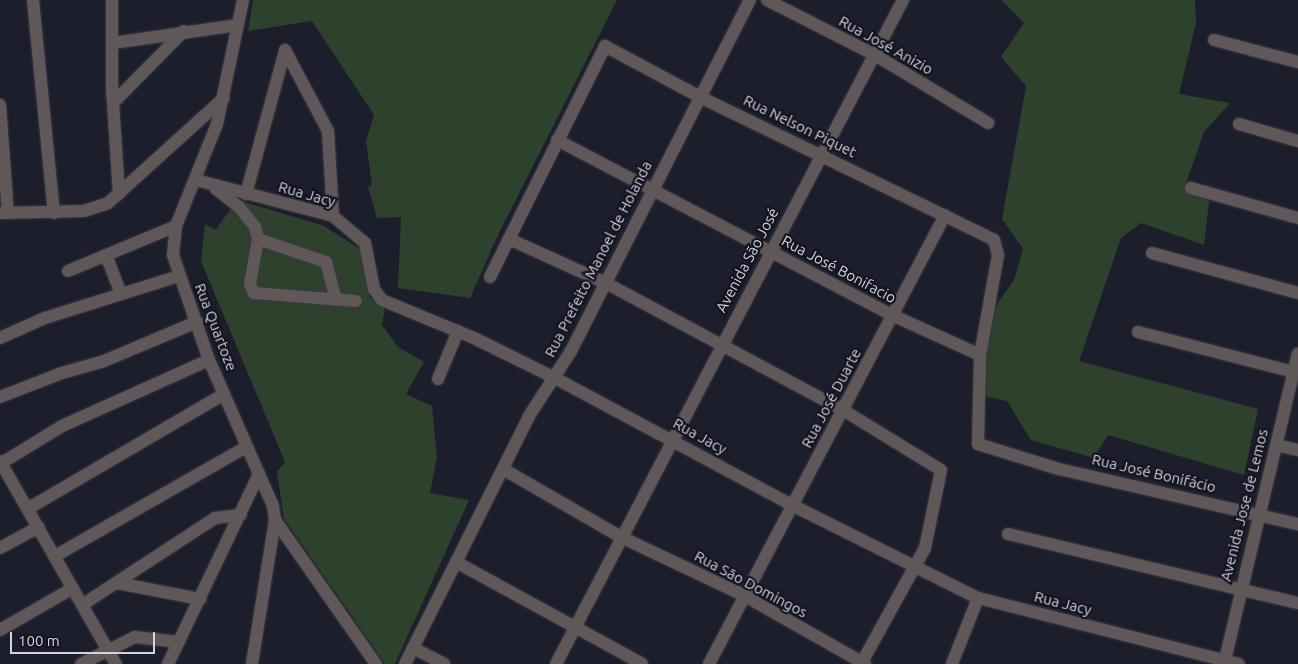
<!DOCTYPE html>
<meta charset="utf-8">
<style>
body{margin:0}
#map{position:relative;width:1298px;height:664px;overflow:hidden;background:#1d1e2b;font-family:Ubuntu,sans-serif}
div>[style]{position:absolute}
.green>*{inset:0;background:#2d412d}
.roads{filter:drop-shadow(0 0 1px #3a3b47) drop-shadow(0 0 1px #3a3b47)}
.minor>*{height:12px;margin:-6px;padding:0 6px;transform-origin:6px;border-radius:6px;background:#5f5758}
span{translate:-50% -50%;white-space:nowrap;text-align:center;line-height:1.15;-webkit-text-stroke:4.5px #141421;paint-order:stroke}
.street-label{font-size:15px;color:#d2d3dc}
.scale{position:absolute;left:10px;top:632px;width:145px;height:22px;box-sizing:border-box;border:2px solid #d2d3dc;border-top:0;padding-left:6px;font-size:15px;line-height:18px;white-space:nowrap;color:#d2d3dc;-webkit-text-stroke:4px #141421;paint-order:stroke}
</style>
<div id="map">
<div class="green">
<div style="clip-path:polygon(253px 0,617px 0,499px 233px,470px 298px,398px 288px,401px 217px,377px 218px,368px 187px,372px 185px,366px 141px,374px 115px,312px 21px,248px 31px)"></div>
<div style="clip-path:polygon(1001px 0,1195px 0,1196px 23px,1179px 94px,1230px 103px,1204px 132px,1187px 180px,1189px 193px,1209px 201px,1204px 245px,1141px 223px,1121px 238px,1079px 361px,1258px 409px,1244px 475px,1108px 435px,1094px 458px,1031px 440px,1007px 401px,980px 395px,990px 314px,1014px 280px,1023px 249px,1002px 219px,1026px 86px,1001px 57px,1024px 23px)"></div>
<div style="clip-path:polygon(238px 200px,324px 226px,363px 251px,370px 297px,385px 308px,382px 325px,398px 347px,424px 362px,406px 394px,432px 406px,437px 457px,430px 493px,469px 500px,395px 664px,385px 664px,284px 519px,277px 472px,285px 462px,201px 261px,205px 224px,215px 230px)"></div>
</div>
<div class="roads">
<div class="minor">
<div style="left:33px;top:0;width:214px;rotate:84.4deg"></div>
<div style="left:112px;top:0;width:88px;rotate:90deg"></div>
<div style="left:112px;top:88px;width:106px;rotate:86.2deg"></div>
<div style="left:243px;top:0;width:127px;rotate:101.8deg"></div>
<div style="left:217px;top:124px;width:110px;rotate:111.9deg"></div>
<div style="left:176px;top:226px;width:29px;rotate:96deg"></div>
<div style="left:173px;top:255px;width:111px;rotate:71.1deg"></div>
<div style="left:209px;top:360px;width:159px;rotate:66.3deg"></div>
<div style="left:273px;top:506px;width:14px;rotate:82deg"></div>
<div style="left:275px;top:520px;width:146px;rotate:99.1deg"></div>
<div style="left:767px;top:0;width:121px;rotate:27deg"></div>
<div style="left:875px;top:55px;width:132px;rotate:31deg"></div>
<div style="left:1214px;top:40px;width:87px;rotate:14.7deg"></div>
<div style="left:113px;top:43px;width:126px;rotate:-8.2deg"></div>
<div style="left:285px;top:50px;width:92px;rotate:62deg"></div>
<div style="left:328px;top:131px;width:85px;rotate:86.6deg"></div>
<div style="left:113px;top:103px;width:101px;rotate:-45.4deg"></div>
<div style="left:0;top:105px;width:108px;rotate:85.8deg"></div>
<div style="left:1239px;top:124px;width:61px;rotate:16.1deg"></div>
<div style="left:557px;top:140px;width:380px;rotate:27.6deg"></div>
<div style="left:894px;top:316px;width:94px;rotate:24.4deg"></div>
<div style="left:196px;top:180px;width:142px;rotate:14.7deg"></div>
<div style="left:333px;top:216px;width:42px;rotate:40.2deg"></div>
<div style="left:365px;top:243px;width:47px;rotate:78.9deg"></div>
<div style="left:374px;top:289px;width:14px;rotate:54deg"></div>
<div style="left:382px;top:300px;width:102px;rotate:22.5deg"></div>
<div style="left:476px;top:339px;width:86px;rotate:26.3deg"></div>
<div style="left:553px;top:377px;width:271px;rotate:28.2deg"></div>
<div style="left:792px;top:505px;width:208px;rotate:26.6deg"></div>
<div style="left:978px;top:598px;width:269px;rotate:14.2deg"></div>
<div style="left:1191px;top:188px;width:111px;rotate:15.7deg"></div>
<div style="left:216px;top:189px;width:29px;rotate:38deg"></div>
<div style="left:239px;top:207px;width:26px;rotate:51deg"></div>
<div style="left:255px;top:227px;width:12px;rotate:76deg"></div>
<div style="left:258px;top:239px;width:46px;rotate:100.1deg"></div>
<div style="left:250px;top:284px;width:10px;rotate:66deg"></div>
<div style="left:254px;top:293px;width:102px;rotate:4.5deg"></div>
<div style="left:246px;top:194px;width:149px;rotate:-74.8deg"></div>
<div style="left:0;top:213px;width:84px;rotate:-1.4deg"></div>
<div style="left:84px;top:211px;width:25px;rotate:-18deg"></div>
<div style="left:108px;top:203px;width:156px;rotate:-42.2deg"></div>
<div style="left:258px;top:239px;width:72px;rotate:18.7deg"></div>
<div style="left:326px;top:262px;width:39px;rotate:75deg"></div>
<div style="left:509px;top:239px;width:104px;rotate:24.4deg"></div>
<div style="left:604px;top:282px;width:271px;rotate:28.2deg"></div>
<div style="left:843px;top:410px;width:115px;rotate:31.5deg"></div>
<div style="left:941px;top:470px;width:80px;rotate:101.6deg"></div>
<div style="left:925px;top:548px;width:132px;rotate:118.9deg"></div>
<div style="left:1152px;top:253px;width:151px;rotate:15.3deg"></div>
<div style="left:106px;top:255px;width:42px;rotate:69deg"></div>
<div style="left:68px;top:271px;width:117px;rotate:-22.6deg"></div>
<div style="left:490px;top:277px;width:258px;rotate:-63.5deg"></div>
<div style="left:605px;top:46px;width:108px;rotate:28.2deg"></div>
<div style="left:700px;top:97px;width:327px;rotate:25.9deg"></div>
<div style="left:994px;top:240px;width:16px;rotate:75deg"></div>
<div style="left:998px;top:255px;width:102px;rotate:100.2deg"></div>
<div style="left:980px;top:355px;width:89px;rotate:91.3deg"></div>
<div style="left:978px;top:444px;width:85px;rotate:17.2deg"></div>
<div style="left:1059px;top:469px;width:245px;rotate:13deg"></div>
<div style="left:1138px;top:332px;width:165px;rotate:14.4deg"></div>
<div style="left:0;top:338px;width:49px;rotate:-24deg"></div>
<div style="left:45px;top:318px;width:140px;rotate:-17.4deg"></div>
<div style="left:438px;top:379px;width:52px;rotate:-67.4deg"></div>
<div style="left:0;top:397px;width:66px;rotate:-21.2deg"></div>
<div style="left:62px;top:373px;width:44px;rotate:-15.9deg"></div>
<div style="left:104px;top:361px;width:101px;rotate:-22.8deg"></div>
<div style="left:1276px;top:445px;width:23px;rotate:13deg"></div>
<div style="left:0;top:461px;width:234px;rotate:60.3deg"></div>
<div style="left:0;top:464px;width:73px;rotate:-31.5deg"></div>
<div style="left:62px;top:426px;width:161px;rotate:-24.2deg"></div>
<div style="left:503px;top:469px;width:136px;rotate:30deg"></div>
<div style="left:621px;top:537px;width:137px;rotate:25.4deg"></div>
<div style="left:745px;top:596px;width:138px;rotate:29.5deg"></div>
<div style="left:29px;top:508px;width:226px;rotate:-30.3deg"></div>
<div style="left:275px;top:520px;width:176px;rotate:55deg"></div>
<div style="left:1008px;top:534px;width:298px;rotate:13.4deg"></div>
<div style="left:0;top:548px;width:44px;rotate:-28.3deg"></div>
<div style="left:55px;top:556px;width:220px;rotate:-29.7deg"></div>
<div style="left:456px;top:562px;width:212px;rotate:28.7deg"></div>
<div style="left:117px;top:583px;width:85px;rotate:10.9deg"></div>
<div style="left:82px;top:605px;width:159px;rotate:-33.2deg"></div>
<div style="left:215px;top:518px;width:26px;rotate:-7deg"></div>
<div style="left:0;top:630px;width:84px;rotate:-29.9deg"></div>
<div style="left:413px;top:648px;width:35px;rotate:27deg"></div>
<div style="left:81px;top:664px;width:60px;rotate:-26.6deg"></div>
<div style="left:135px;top:637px;width:44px;rotate:6.5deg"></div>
<div style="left:168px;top:664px;width:211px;rotate:-64.4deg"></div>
<div style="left:405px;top:664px;width:277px;rotate:-63.4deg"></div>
<div style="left:529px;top:416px;width:77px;rotate:-57.1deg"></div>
<div style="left:571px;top:351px;width:394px;rotate:-63deg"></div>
<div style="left:556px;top:664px;width:749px;rotate:-62.41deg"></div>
<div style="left:709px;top:664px;width:507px;rotate:-62.27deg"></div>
<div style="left:952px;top:664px;width:71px;rotate:-68.5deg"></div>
<div style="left:1224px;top:664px;width:319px;rotate:-76.6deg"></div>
</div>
</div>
<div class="street-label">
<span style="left:886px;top:45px;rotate:29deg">Rua José Anizio</span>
<span style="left:800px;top:126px;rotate:26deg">Rua Nelson Piquet</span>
<span style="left:307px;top:194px;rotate:16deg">Rua Jacy</span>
<span style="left:598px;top:259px;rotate:-63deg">Rua Prefeito Manoel de Holanda</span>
<span style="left:747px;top:260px;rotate:-62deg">Avenida São José</span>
<span style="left:839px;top:269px;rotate:28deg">Rua José Bonifacio</span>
<span style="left:216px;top:327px;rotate:69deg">Rua Quartoze</span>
<span style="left:831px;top:398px;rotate:-62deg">Rua José Duarte</span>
<span style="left:700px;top:436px;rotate:29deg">Rua Jacy</span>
<span style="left:1154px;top:473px;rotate:13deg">Rua José Bonifácio</span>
<span style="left:1244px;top:505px;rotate:-76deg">Avenida Jose de Lemos</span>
<span style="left:751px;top:584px;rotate:28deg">Rua São Domingos</span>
<span style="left:1063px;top:603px;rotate:14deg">Rua Jacy</span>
</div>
<div class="scale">100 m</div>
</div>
